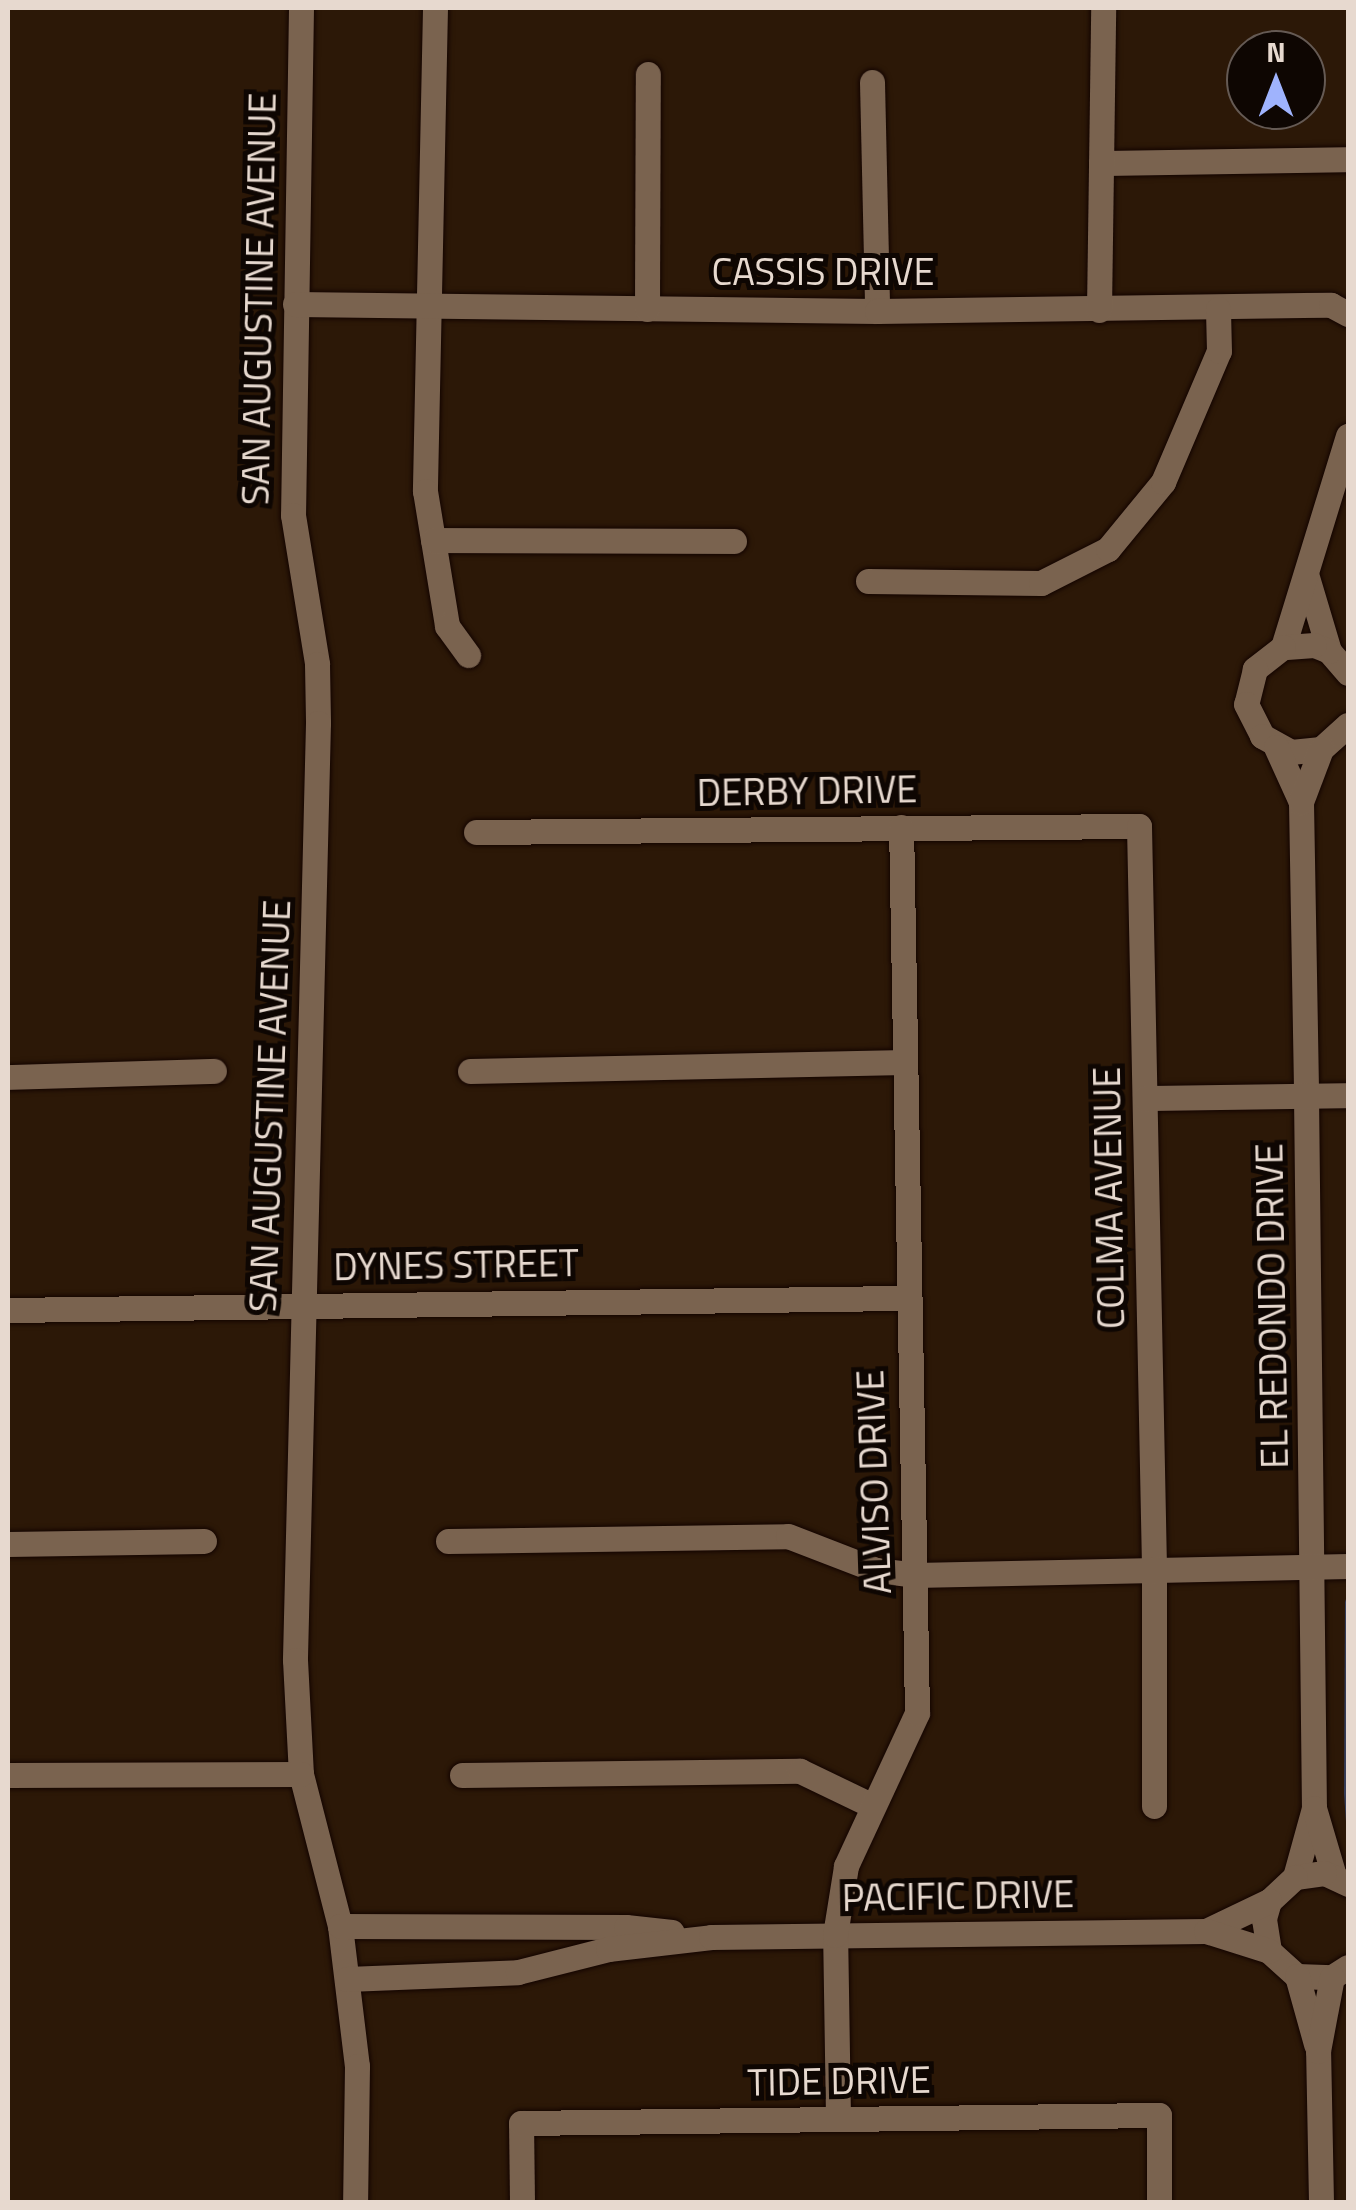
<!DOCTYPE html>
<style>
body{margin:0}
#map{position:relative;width:1356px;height:2210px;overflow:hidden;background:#2c1807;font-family:"Titillium Web",sans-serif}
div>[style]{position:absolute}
.green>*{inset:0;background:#353d59}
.roads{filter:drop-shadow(0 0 2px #130400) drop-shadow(0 0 2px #130400)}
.minor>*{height:25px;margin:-12.5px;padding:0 12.5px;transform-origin:12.5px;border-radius:12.5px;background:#7a634f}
span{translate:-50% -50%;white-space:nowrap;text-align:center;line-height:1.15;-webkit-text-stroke:10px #0e0602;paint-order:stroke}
.street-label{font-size:38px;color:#e7d9cf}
.frame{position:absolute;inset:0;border:10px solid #e7d9cf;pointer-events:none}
.north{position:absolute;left:1226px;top:30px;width:100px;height:100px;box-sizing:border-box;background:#0e0602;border:2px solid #655a54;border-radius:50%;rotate:0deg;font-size:28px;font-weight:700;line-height:40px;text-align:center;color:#e7d9cf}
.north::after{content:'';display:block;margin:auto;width:35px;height:45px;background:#9fb3fd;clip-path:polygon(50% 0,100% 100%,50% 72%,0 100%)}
</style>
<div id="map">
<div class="green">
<div style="clip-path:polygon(1348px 1593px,1348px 1850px,1344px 1794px,1345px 1602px)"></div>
</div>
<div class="roads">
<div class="minor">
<div style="left:301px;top:8px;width:507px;rotate:90.9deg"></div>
<div style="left:293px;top:515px;width:151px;rotate:80.8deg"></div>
<div style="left:317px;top:664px;width:59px;rotate:89deg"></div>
<div style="left:318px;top:723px;width:937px;rotate:91.41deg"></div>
<div style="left:295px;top:1660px;width:114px;rotate:87deg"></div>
<div style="left:301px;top:1774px;width:157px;rotate:75.6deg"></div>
<div style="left:340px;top:1926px;width:141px;rotate:83.1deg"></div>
<div style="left:357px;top:2066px;width:136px;rotate:90.8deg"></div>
<div style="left:435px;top:8px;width:483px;rotate:91.2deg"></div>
<div style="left:425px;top:491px;width:137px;rotate:80.7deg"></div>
<div style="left:447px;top:626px;width:36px;rotate:54deg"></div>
<div style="left:872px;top:82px;width:229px;rotate:88.7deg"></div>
<div style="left:1101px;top:163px;width:247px;rotate:-0.9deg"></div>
<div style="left:295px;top:304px;width:582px;rotate:0.69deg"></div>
<div style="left:877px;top:311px;width:454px;rotate:-0.8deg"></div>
<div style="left:1331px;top:305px;width:19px;rotate:28deg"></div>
<div style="left:647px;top:309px;width:235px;rotate:-89.8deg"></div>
<div style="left:1099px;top:310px;width:302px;rotate:-89.2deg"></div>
<div style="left:433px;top:540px;width:301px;rotate:0.2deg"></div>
<div style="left:1307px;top:577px;width:77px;rotate:73.4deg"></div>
<div style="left:868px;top:581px;width:173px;rotate:0.7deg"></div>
<div style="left:1041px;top:583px;width:75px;rotate:-26.9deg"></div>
<div style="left:1108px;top:549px;width:87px;rotate:-50.6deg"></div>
<div style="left:1163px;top:482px;width:142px;rotate:-66.9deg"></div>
<div style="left:1219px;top:351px;width:42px;rotate:-91.4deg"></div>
<div style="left:1283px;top:647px;width:221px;rotate:-72.9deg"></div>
<div style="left:1348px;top:673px;width:29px;rotate:-131deg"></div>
<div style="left:1329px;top:651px;width:16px;rotate:-158deg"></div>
<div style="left:1314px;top:645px;width:31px;rotate:176deg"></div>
<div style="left:1283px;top:647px;width:36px;rotate:142deg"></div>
<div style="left:1255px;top:669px;width:36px;rotate:104deg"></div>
<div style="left:1246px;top:704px;width:36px;rotate:63deg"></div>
<div style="left:1262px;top:736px;width:33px;rotate:29deg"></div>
<div style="left:1291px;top:752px;width:30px;rotate:-6deg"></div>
<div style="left:1321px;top:749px;width:36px;rotate:-42deg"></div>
<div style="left:1276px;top:747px;width:60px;rotate:65.6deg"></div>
<div style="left:1301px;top:802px;width:293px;rotate:89deg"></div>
<div style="left:1306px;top:1095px;width:713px;rotate:89.36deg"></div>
<div style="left:1314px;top:1808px;width:72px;rotate:105.4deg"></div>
<div style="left:1301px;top:802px;width:57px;rotate:-69.3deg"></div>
<div style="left:476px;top:832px;width:663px;rotate:-0.52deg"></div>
<div style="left:1139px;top:826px;width:743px;rotate:88.84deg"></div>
<div style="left:1154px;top:1569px;width:237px;rotate:90deg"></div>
<div style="left:470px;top:1071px;width:435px;rotate:-1.2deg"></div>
<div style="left:8px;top:1077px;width:206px;rotate:-1.7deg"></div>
<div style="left:1145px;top:1098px;width:203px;rotate:-0.8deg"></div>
<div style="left:8px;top:1310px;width:898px;rotate:-0.77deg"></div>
<div style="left:448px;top:1541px;width:340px;rotate:-0.8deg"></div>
<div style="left:788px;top:1536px;width:94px;rotate:21.1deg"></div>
<div style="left:876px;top:1570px;width:39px;rotate:7deg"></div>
<div style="left:915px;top:1575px;width:433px;rotate:-1.2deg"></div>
<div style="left:8px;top:1544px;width:196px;rotate:-0.9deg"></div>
<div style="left:8px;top:1775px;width:293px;rotate:-0.2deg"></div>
<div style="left:462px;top:1775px;width:338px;rotate:-0.7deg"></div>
<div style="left:800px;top:1771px;width:81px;rotate:25.6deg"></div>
<div style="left:1314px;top:1808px;width:71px;rotate:73.6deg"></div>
<div style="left:1348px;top:1884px;width:26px;rotate:-155deg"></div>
<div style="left:1324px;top:1873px;width:29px;rotate:172deg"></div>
<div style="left:1295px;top:1877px;width:35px;rotate:137deg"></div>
<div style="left:1269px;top:1901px;width:19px;rotate:106deg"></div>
<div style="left:1264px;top:1919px;width:32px;rotate:81deg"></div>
<div style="left:1269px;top:1951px;width:38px;rotate:42deg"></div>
<div style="left:1297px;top:1976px;width:35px;rotate:2deg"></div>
<div style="left:1332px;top:1977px;width:19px;rotate:-32deg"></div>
<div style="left:340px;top:1926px;width:286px;rotate:0.2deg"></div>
<div style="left:626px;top:1927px;width:46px;rotate:6.2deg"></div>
<div style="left:1206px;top:1931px;width:70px;rotate:-25.5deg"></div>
<div style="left:1297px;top:1976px;width:71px;rotate:74.4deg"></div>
<div style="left:347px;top:1979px;width:171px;rotate:-2.3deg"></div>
<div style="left:518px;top:1972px;width:93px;rotate:-14.3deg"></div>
<div style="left:608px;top:1949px;width:104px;rotate:-6.6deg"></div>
<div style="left:711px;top:1937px;width:495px;rotate:-0.7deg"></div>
<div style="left:1206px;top:1931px;width:66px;rotate:17.6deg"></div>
<div style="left:838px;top:2118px;width:183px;rotate:-90.9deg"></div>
<div style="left:835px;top:1935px;width:70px;rotate:-80.9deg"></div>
<div style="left:846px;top:1866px;width:169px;rotate:-65.1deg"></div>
<div style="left:917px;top:1713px;width:886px;rotate:-91.03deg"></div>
<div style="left:522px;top:2202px;width:79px;rotate:-90.7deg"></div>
<div style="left:521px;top:2123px;width:638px;rotate:-0.72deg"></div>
<div style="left:1159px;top:2115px;width:87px;rotate:90deg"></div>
<div style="left:1321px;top:2202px;width:151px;rotate:-91.1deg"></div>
<div style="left:1318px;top:2051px;width:75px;rotate:-79.3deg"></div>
</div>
</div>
<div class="street-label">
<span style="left:823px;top:272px">CASSIS DRIVE</span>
<span style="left:259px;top:299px;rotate:-89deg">SAN AUGUSTINE AVENUE</span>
<span style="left:807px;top:791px;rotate:-1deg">DERBY DRIVE</span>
<span style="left:270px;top:1106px;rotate:-88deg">SAN AUGUSTINE AVENUE</span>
<span style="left:1109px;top:1198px;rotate:-91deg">COLMA AVENUE</span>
<span style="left:456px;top:1265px;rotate:-1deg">DYNES STREET</span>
<span style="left:1272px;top:1306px;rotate:-91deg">EL REDONDO DRIVE</span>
<span style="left:874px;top:1482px;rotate:-92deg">ALVISO DRIVE</span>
<span style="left:958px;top:1896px;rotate:-1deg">PACIFIC DRIVE</span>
<span style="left:839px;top:2081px;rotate:-1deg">TIDE DRIVE</span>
</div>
<div class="frame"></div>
<div class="north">N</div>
</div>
